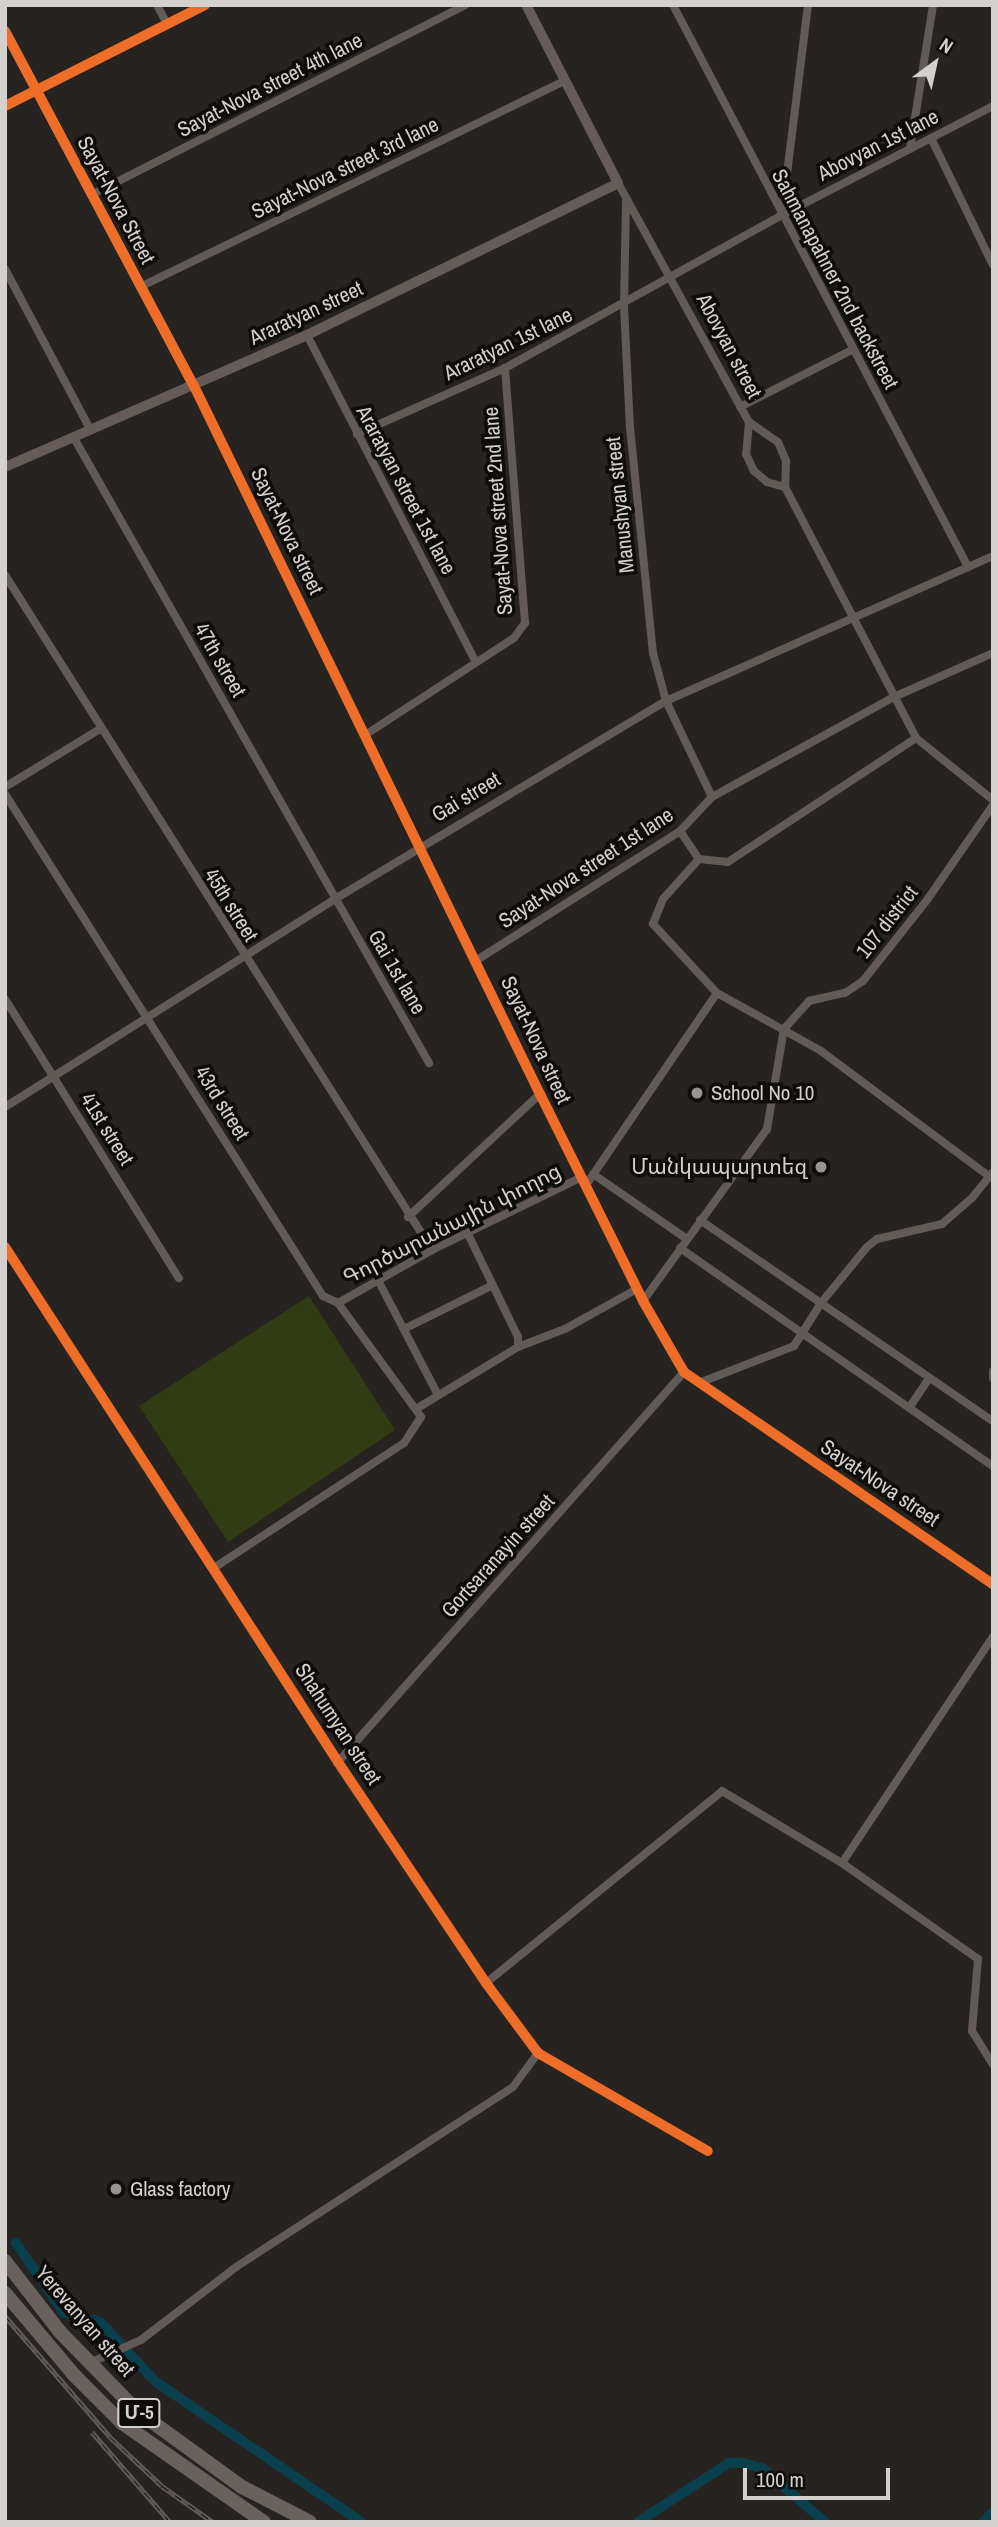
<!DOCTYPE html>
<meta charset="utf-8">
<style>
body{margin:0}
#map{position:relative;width:998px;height:2527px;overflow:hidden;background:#262320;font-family:"Archivo Narrow","Noto Sans Armenian",sans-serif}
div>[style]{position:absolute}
.green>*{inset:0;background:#323c14}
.canal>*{height:10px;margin:-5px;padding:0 5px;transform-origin:5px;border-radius:5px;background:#0a3f4e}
.street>*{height:8px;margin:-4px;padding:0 4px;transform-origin:4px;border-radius:4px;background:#625a57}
.secondary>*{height:10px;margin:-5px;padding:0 5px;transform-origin:5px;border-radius:5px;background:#655c5a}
.highway>*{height:14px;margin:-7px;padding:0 7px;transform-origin:7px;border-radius:7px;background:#68615e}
.rail>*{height:5px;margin-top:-2.5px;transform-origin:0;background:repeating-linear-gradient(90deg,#0f0d0b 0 8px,#615a58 0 16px);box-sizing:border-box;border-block:2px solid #615a58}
.cycleway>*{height:10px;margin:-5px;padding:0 5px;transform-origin:5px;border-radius:5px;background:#ee6e29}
.dots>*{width:19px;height:19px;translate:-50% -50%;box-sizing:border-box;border:4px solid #0f0d0b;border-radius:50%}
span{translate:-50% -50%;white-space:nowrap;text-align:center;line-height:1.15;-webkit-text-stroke:7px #0f0d0b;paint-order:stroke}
.shield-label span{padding:2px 5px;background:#0f0d0b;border:2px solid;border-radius:5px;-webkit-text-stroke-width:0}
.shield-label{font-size:19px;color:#d4d0cd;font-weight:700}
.street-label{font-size:21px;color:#d4d0cd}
.poi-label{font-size:21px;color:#d4d0cd}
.left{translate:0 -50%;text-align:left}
.right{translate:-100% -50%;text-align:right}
.frame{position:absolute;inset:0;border:7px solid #d4d0cd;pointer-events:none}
.north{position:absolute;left:900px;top:28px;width:70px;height:70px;-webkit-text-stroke:5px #0f0d0b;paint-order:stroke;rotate:33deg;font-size:19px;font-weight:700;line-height:28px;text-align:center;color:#d4d0cd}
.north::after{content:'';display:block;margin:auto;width:24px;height:32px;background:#d4d0cd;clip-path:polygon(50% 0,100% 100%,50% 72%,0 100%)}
.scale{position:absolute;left:743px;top:2468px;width:147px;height:32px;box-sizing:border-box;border:4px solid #d4d0cd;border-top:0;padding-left:9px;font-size:21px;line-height:24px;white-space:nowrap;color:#d4d0cd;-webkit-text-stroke:5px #0f0d0b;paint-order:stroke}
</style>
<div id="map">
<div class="green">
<div style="clip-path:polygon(309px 1296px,395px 1430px,228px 1542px,139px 1406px)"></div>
</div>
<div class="canal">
<div style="left:16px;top:2243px;width:85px;rotate:55.6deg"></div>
<div style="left:64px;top:2313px;width:37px;rotate:14deg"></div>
<div style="left:100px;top:2322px;width:82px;rotate:47deg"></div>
<div style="left:156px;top:2382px;width:248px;rotate:34.3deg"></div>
<div style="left:638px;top:2522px;width:108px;rotate:-33deg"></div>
<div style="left:729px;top:2463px;width:14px"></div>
<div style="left:743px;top:2463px;width:20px;rotate:15deg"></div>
<div style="left:762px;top:2468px;width:83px;rotate:40.6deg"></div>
<div style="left:983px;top:2522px;width:14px;rotate:-45deg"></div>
</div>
<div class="street">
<div style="left:157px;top:5px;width:21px;rotate:62deg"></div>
<div style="left:673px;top:5px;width:635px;rotate:62.3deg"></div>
<div style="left:5px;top:106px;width:224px;rotate:-26.8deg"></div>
<div style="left:931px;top:138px;width:141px;rotate:64deg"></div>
<div style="left:910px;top:149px;width:146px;rotate:-80.9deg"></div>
<div style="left:618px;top:183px;width:273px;rotate:61.3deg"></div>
<div style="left:749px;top:422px;width:35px;rotate:35deg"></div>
<div style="left:778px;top:442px;width:21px;rotate:67deg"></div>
<div style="left:786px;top:461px;width:26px;rotate:92deg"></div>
<div style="left:785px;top:487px;width:283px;rotate:62.4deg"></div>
<div style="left:916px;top:738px;width:99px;rotate:38.8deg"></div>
<div style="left:91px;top:195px;width:420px;rotate:-26.9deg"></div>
<div style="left:626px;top:201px;width:105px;rotate:91.1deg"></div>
<div style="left:624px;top:306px;width:121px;rotate:87.2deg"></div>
<div style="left:630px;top:427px;width:227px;rotate:84.2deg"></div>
<div style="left:653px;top:653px;width:50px;rotate:74.8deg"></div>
<div style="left:666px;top:701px;width:106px;rotate:64.4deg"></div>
<div style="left:782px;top:214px;width:211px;rotate:-82.9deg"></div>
<div style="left:5px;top:269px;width:183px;rotate:62deg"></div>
<div style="left:140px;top:287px;width:472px;rotate:-25.9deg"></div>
<div style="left:307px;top:335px;width:366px;rotate:62.7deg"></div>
<div style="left:194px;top:386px;width:788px;rotate:63.96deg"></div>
<div style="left:540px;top:1094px;width:231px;rotate:63.5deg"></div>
<div style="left:643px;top:1301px;width:82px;rotate:60deg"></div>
<div style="left:684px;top:1372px;width:375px;rotate:34.5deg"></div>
<div style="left:740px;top:407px;width:126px;rotate:-27deg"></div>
<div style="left:749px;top:422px;width:32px;rotate:95deg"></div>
<div style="left:746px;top:454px;width:19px;rotate:65deg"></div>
<div style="left:754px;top:471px;width:17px;rotate:40deg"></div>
<div style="left:767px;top:482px;width:19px;rotate:16deg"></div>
<div style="left:357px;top:434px;width:162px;rotate:-24deg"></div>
<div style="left:505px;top:368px;width:316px;rotate:-28.9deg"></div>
<div style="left:782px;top:215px;width:237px;rotate:-27.3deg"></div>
<div style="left:74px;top:438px;width:719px;rotate:60.4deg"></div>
<div style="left:5px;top:575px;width:799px;rotate:57.68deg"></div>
<div style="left:365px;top:735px;width:178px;rotate:-33.1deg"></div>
<div style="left:514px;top:638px;width:19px;rotate:-54deg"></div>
<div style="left:525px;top:623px;width:256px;rotate:-94.5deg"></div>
<div style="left:5px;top:787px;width:111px;rotate:-31.4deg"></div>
<div style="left:5px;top:794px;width:594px;rotate:57.65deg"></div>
<div style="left:323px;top:1296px;width:17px;rotate:25deg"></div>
<div style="left:338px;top:1303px;width:141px;rotate:53.9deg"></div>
<div style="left:421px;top:1417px;width:31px;rotate:123deg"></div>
<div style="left:404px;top:1443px;width:226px;rotate:146.7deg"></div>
<div style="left:680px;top:831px;width:34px;rotate:56deg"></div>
<div style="left:699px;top:859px;width:29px;rotate:6deg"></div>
<div style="left:728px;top:862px;width:225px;rotate:-33.4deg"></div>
<div style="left:699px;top:859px;width:54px;rotate:132deg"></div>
<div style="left:663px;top:899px;width:27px;rotate:112deg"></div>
<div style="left:653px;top:924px;width:94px;rotate:47.2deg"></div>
<div style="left:477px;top:960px;width:241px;rotate:-32.4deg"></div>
<div style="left:680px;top:831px;width:47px;rotate:-46.7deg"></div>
<div style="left:712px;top:797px;width:208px;rotate:-28.8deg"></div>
<div style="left:894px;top:697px;width:108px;rotate:-24deg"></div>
<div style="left:5px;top:999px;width:329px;rotate:58.1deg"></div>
<div style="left:5px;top:1107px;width:390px;rotate:-32.2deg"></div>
<div style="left:335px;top:899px;width:386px;rotate:-30.9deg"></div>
<div style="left:666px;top:701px;width:358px;rotate:-23.9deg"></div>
<div style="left:593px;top:1174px;width:114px;rotate:34.7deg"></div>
<div style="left:586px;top:1185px;width:232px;rotate:-55.7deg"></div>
<div style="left:717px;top:993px;width:119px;rotate:29.1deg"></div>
<div style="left:821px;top:1051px;width:209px;rotate:36.7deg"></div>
<div style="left:408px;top:1217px;width:180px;rotate:-43deg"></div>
<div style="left:700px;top:1220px;width:355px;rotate:34.5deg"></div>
<div style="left:5px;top:1247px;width:613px;rotate:57.11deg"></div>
<div style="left:338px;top:1762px;width:266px;rotate:56.2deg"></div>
<div style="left:486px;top:1983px;width:87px;rotate:53.4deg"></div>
<div style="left:538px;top:2053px;width:196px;rotate:30deg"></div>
<div style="left:680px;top:1248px;width:381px;rotate:34.9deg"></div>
<div style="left:379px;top:1282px;width:125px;rotate:62.4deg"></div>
<div style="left:643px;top:1301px;width:212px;rotate:-54.2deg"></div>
<div style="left:767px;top:1129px;width:101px;rotate:-80.4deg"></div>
<div style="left:784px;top:1029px;width:38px;rotate:-48deg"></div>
<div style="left:809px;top:1001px;width:37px;rotate:-13deg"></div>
<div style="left:845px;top:993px;width:22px;rotate:-34deg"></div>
<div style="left:863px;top:981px;width:103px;rotate:-51.7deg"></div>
<div style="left:927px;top:900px;width:116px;rotate:-55.2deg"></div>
<div style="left:338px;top:1303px;width:108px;rotate:-29.4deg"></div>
<div style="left:432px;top:1250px;width:167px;rotate:-26deg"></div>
<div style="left:404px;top:1329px;width:99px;rotate:-26.3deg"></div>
<div style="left:518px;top:1347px;width:50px;rotate:-21deg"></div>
<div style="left:565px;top:1329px;width:82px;rotate:-29.1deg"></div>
<div style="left:993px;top:1371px;width:7px;rotate:90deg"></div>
<div style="left:699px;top:1383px;width:102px;rotate:-21.3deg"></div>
<div style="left:794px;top:1346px;width:51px;rotate:-57.9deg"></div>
<div style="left:821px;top:1303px;width:72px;rotate:-50.6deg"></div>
<div style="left:867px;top:1247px;width:13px;rotate:-39deg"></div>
<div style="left:877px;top:1239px;width:67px;rotate:-13deg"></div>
<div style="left:942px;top:1224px;width:40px;rotate:-41deg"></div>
<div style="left:972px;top:1198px;width:33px;rotate:-51deg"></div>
<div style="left:909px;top:1408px;width:36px;rotate:-56deg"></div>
<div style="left:416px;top:1409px;width:119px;rotate:-31.3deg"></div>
<div style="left:518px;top:1347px;width:10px;rotate:-90deg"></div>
<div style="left:518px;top:1337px;width:114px;rotate:-115.9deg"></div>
<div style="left:338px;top:1762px;width:521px;rotate:-48.42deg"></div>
<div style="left:842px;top:1863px;width:272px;rotate:-56.3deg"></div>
<div style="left:486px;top:1983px;width:304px;rotate:-39.1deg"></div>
<div style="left:722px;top:1791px;width:140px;rotate:31deg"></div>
<div style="left:842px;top:1863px;width:166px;rotate:35.2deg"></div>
<div style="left:978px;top:1959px;width:72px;rotate:94.8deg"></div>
<div style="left:972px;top:2031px;width:39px;rotate:58deg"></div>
<div style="left:90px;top:2363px;width:56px;rotate:-24.3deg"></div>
<div style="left:141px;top:2340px;width:120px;rotate:-37.5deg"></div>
<div style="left:236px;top:2267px;width:330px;rotate:-33deg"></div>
<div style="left:513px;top:2087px;width:42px;rotate:-53.7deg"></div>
</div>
<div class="secondary">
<div style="left:5px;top:31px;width:402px;rotate:62deg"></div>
<div style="left:5px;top:467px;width:330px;rotate:-23.6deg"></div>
<div style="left:307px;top:335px;width:346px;rotate:-26deg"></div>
<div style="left:618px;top:183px;width:200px;rotate:-117.3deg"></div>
</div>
<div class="highway">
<div style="left:5px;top:2261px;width:90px;rotate:52.2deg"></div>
<div style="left:60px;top:2332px;width:110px;rotate:45.7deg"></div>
<div style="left:137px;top:2411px;width:130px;rotate:35.9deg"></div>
<div style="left:242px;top:2487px;width:76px;rotate:27.2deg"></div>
<div style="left:5px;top:2293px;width:107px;rotate:49.9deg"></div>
<div style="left:74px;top:2375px;width:68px;rotate:45deg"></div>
<div style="left:122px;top:2423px;width:173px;rotate:34.9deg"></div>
</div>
<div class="rail">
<div style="left:5px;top:2316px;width:160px;rotate:49deg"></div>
<div style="left:110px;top:2437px;width:71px;rotate:43.3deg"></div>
<div style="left:162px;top:2486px;width:62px;rotate:35.2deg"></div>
<div style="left:92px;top:2432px;width:119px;rotate:49.1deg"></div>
</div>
<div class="cycleway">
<div style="left:5px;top:31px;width:402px;rotate:62deg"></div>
<div style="left:194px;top:386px;width:788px;rotate:63.96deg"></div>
<div style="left:540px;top:1094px;width:231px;rotate:63.5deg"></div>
<div style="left:643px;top:1301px;width:82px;rotate:60deg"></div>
<div style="left:684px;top:1372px;width:375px;rotate:34.5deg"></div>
<div style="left:5px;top:106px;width:224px;rotate:-26.8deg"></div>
<div style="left:5px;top:1247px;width:613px;rotate:57.11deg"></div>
<div style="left:338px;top:1762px;width:266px;rotate:56.2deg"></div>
<div style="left:486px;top:1983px;width:87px;rotate:53.4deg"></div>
<div style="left:538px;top:2053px;width:196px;rotate:30deg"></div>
</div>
<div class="dots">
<div style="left:697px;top:1093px;background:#979390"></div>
<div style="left:821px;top:1167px;background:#979390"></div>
<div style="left:116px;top:2189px;background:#979390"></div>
</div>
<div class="shield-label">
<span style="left:139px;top:2413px">Մ-5</span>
</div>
<div class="street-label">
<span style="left:270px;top:85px;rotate:-27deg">Sayat-Nova street 4th lane</span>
<span style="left:878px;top:145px;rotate:-27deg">Abovyan 1st lane</span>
<span style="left:345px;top:168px;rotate:-26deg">Sayat-Nova street 3rd lane</span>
<span style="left:116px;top:200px;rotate:62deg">Sayat-Nova Street</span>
<span style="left:835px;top:279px;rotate:62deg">Sahmanapahner 2nd backstreet</span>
<span style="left:306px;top:313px;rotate:-25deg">Araratyan street</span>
<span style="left:508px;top:344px;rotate:-26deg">Araratyan 1st lane</span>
<span style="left:729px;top:346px;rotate:62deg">Abovyan street</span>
<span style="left:406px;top:490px;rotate:62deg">Araratyan street 1st lane</span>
<span style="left:620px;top:505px;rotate:-96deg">Manushyan street</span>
<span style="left:498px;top:511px;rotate:-94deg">Sayat-Nova street 2nd lane</span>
<span style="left:287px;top:531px;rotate:64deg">Sayat-Nova street</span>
<span style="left:220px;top:660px;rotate:60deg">47th street</span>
<span style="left:466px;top:797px;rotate:-31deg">Gai street</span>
<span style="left:586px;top:868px;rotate:-33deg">Sayat-Nova street 1st lane</span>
<span style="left:231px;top:905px;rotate:58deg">45th street</span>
<span style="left:887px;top:922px;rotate:-52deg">107 district</span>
<span style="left:397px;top:972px;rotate:60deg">Gai 1st lane</span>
<span style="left:536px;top:1040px;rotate:65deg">Sayat-Nova street</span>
<span style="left:222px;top:1103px;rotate:58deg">43rd street</span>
<span style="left:107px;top:1129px;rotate:58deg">41st street</span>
<span style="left:452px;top:1224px;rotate:-27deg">Գործարանային փողոց</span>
<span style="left:880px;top:1483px;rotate:34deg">Sayat-Nova street</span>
<span style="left:498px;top:1556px;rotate:-48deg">Gortsaranayin street</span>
<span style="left:338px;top:1724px;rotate:57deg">Shahumyan street</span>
<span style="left:85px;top:2321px;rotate:49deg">Yerevanyan street</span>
</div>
<div class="poi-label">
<span class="left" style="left:711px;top:1093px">School No 10</span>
<span class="right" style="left:807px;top:1167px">Մանկապարտեզ</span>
<span class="left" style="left:130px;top:2189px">Glass factory</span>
</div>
<div class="frame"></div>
<div class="north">N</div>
<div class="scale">100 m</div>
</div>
